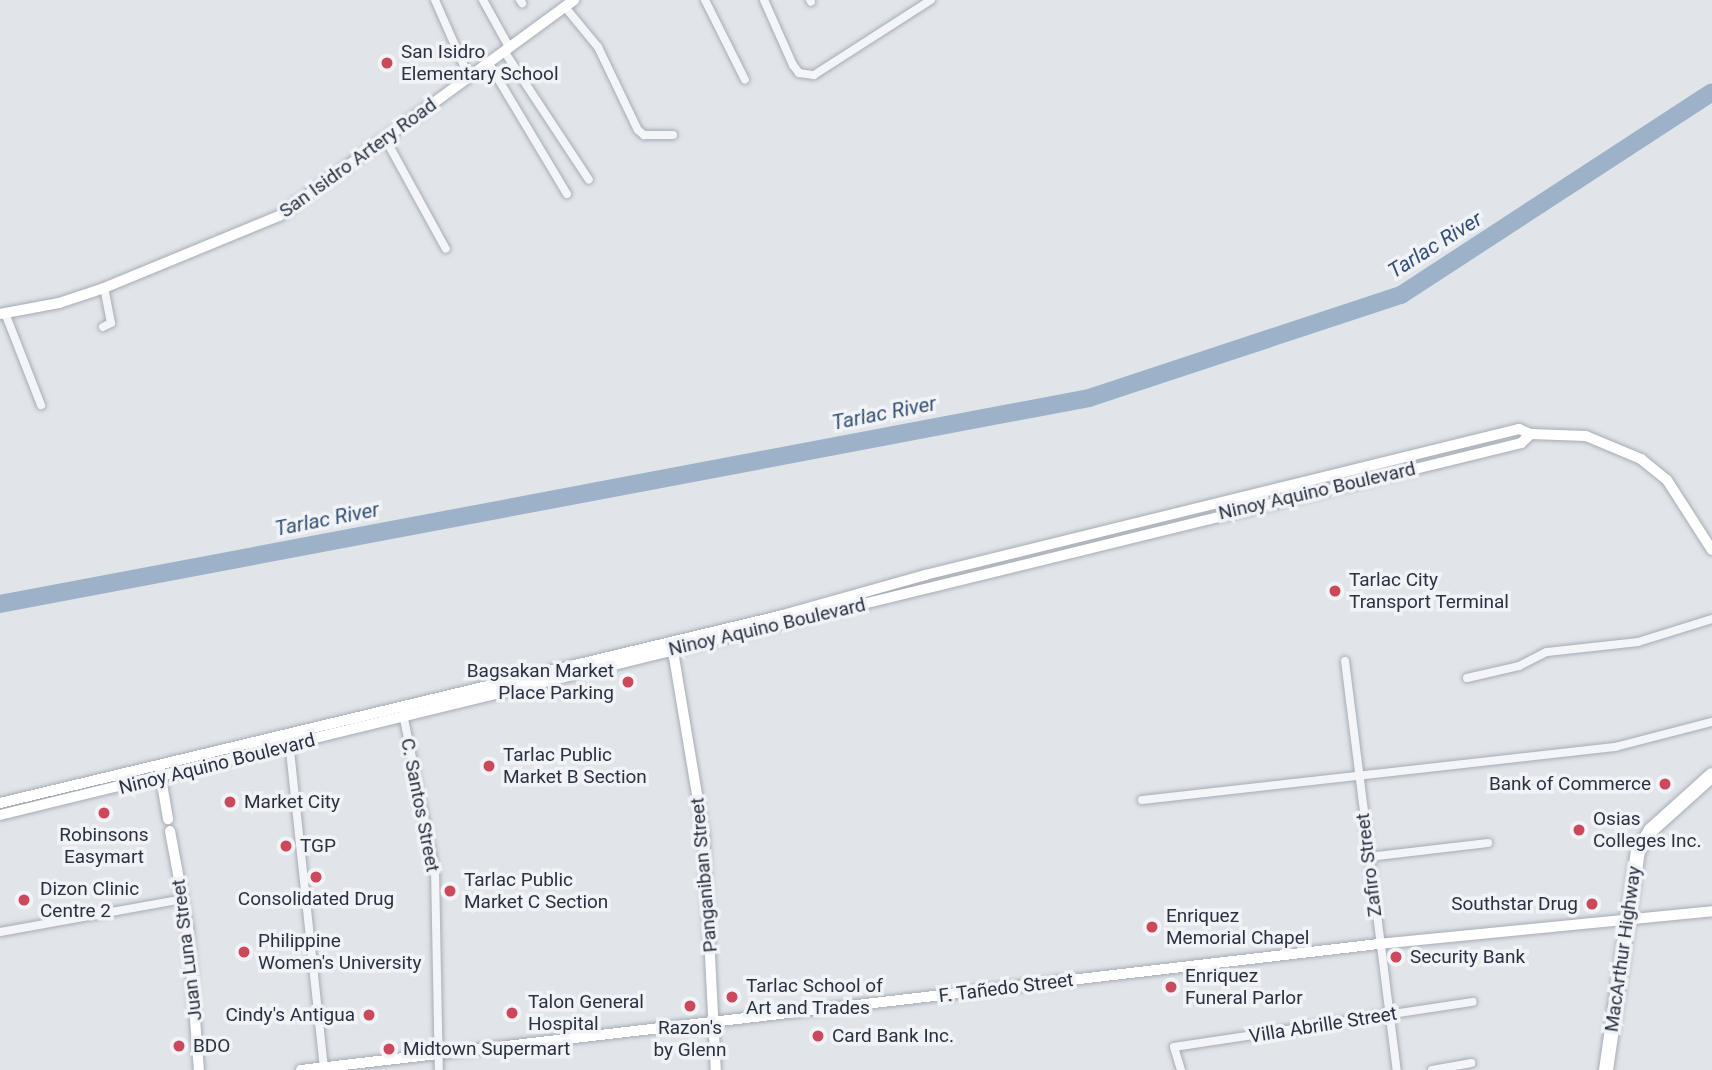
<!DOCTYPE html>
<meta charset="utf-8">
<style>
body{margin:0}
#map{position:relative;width:1712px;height:1070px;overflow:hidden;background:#e1e5ea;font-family:Roboto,sans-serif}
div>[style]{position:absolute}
.river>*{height:18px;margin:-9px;padding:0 9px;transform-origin:9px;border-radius:9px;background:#9db2c9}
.roads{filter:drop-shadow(0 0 2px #a6acb4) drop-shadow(0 0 2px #a6acb4)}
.street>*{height:8px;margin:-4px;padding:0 4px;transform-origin:4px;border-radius:4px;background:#f4f5f8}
.secondary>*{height:10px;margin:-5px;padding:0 5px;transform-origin:5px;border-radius:5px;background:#fff}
.highway>*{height:14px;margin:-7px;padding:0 7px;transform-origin:7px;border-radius:7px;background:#fff}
.dots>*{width:19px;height:19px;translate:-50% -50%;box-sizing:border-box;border:4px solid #f1f3f7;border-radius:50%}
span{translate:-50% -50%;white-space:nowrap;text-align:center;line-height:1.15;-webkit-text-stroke:7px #f1f3f7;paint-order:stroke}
.poi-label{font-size:19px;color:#2a3241}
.left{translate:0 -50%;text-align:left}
.right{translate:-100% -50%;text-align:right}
.street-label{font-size:19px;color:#2a3241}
.water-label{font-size:21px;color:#355074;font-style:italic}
</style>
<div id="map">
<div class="river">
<div style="left:0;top:604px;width:1108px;rotate:-10.71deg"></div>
<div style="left:1089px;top:398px;width:329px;rotate:-18.3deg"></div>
<div style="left:1401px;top:295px;width:371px;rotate:-33.1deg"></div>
</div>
<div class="roads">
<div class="street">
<div style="left:435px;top:0;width:84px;rotate:66.2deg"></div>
<div style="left:483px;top:0;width:54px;rotate:61deg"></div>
<div style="left:520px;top:0;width:4px;rotate:56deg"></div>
<div style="left:705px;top:0;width:89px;rotate:63.4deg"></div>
<div style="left:764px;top:0;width:71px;rotate:66deg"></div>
<div style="left:793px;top:65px;width:10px;rotate:53deg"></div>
<div style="left:799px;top:73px;width:15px;rotate:8deg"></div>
<div style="left:814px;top:75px;width:139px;rotate:-32.7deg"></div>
<div style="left:810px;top:0;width:2px;rotate:63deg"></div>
<div style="left:565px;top:7px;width:52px;rotate:50.5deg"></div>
<div style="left:598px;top:47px;width:92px;rotate:64.3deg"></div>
<div style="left:638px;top:130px;width:8px;rotate:40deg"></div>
<div style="left:644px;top:135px;width:29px"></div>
<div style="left:504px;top:51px;width:154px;rotate:56.6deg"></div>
<div style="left:488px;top:62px;width:154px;rotate:59.1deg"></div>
<div style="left:386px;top:140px;width:124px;rotate:61.2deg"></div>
<div style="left:5px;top:313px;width:99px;rotate:68.6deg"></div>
<div style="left:103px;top:327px;width:9px;rotate:-27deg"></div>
<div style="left:111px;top:323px;width:36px;rotate:-101deg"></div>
<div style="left:1345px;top:661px;width:412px;rotate:82.8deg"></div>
<div style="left:1467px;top:678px;width:53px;rotate:-13deg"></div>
<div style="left:1519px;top:666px;width:31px;rotate:-27deg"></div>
<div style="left:1547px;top:652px;width:92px;rotate:-6.3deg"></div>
<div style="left:1638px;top:642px;width:77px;rotate:-17.3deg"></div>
<div style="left:403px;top:714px;width:159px;rotate:78.4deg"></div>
<div style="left:435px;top:870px;width:200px;rotate:88.9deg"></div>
<div style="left:289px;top:741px;width:331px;rotate:83.9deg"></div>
<div style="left:1142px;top:800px;width:476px;rotate:-6.4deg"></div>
<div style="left:1615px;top:747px;width:100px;rotate:-14.5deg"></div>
<div style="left:1368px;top:857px;width:121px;rotate:-6.7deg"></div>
<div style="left:0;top:932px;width:186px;rotate:-10.2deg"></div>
<div style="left:1181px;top:1070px;width:24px;rotate:-107deg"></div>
<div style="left:1174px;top:1047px;width:302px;rotate:-8.6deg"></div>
<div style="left:1432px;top:1070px;width:40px;rotate:-10deg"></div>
</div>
<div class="secondary">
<div style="left:0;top:314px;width:60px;rotate:-10.6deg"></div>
<div style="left:59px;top:303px;width:47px;rotate:-18.4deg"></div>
<div style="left:104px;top:288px;width:189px;rotate:-22.4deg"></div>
<div style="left:279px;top:216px;width:366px;rotate:-36.2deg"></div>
<div style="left:672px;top:645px;width:195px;rotate:80.5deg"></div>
<div style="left:704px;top:837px;width:233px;rotate:87.1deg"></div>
<div style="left:160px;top:772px;width:48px;rotate:80.3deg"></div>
<div style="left:0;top:803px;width:805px;rotate:-13.5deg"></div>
<div style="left:783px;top:615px;width:148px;rotate:-15.7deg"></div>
<div style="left:925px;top:575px;width:612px;rotate:-13.81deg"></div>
<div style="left:1519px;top:429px;width:13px;rotate:23deg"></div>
<div style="left:1531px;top:434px;width:55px;rotate:2.1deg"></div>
<div style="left:1586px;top:436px;width:60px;rotate:22.7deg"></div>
<div style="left:1641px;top:459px;width:33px;rotate:39deg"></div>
<div style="left:1667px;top:480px;width:83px;rotate:57.3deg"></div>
<div style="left:0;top:815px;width:1566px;rotate:-13.74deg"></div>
<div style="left:1521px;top:443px;width:13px;rotate:-42deg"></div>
<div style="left:170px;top:831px;width:99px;rotate:79.5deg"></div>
<div style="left:188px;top:928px;width:142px;rotate:85.6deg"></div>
<div style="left:301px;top:1070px;width:1084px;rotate:-6.67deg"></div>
<div style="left:1378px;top:944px;width:336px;rotate:-5.6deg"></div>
</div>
<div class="highway">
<div style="left:1606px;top:1070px;width:221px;rotate:-81.7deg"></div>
<div style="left:1638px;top:851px;width:25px;rotate:-58deg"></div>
<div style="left:1651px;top:830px;width:82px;rotate:-42deg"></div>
</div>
</div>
<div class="dots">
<div style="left:387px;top:63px;background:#cc495b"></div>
<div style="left:1335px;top:591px;background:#cc495b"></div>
<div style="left:628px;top:682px;background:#cc495b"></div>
<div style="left:489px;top:766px;background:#cc495b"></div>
<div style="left:1665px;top:784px;background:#cc495b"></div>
<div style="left:230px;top:802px;background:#cc495b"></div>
<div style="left:104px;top:813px;background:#cc495b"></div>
<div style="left:1579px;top:830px;background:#cc495b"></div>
<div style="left:286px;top:846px;background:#cc495b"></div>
<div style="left:316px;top:877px;background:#cc495b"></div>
<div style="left:450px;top:891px;background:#cc495b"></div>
<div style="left:24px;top:900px;background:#cc495b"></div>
<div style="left:1592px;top:904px;background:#cc495b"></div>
<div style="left:1152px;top:927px;background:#cc495b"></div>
<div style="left:244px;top:952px;background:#cc495b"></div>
<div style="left:1396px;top:957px;background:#cc495b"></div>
<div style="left:1171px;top:987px;background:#cc495b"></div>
<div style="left:732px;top:997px;background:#cc495b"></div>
<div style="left:690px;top:1006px;background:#cc495b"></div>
<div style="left:512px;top:1013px;background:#cc495b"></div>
<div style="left:369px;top:1015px;background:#cc495b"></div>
<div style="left:818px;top:1036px;background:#cc495b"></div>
<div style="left:179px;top:1046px;background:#cc495b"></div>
<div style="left:389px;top:1049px;background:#cc495b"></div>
</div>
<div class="poi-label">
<span class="left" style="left:401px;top:63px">San Isidro<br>Elementary School</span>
<span class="left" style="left:1349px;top:591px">Tarlac City<br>Transport Terminal</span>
<span class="right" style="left:614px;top:682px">Bagsakan Market<br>Place Parking</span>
<span class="left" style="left:503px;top:766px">Tarlac Public<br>Market B Section</span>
<span class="right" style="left:1651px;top:784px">Bank of Commerce</span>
<span class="left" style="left:244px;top:802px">Market City</span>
<span class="left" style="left:1593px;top:830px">Osias<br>Colleges Inc.</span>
<span style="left:104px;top:846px">Robinsons<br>Easymart</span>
<span class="left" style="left:300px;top:846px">TGP</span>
<span class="left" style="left:464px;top:891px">Tarlac Public<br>Market C Section</span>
<span class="left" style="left:40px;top:900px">Dizon Clinic<br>Centre 2</span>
<span style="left:316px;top:899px">Consolidated Drug</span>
<span class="right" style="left:1578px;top:904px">Southstar Drug</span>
<span class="left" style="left:1166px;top:927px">Enriquez<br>Memorial Chapel</span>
<span class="left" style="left:258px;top:952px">Philippine<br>Women's University</span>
<span class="left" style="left:1410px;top:957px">Security Bank</span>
<span class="left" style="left:1185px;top:987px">Enriquez<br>Funeral Parlor</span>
<span class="left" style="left:746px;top:997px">Tarlac School of<br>Art and Trades</span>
<span class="left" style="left:528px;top:1013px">Talon General<br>Hospital</span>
<span class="right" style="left:355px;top:1015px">Cindy's Antigua</span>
<span style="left:690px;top:1039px">Razon's<br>by Glenn</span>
<span class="left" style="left:832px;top:1036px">Card Bank Inc.</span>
<span class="left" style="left:193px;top:1046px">BDO</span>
<span class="left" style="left:403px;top:1049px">Midtown Supermart</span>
</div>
<div class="street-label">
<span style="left:358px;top:158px;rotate:-36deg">San Isidro Artery Road</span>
<span style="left:1317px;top:491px;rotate:-13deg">Ninoy Aquino Boulevard</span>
<span style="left:767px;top:627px;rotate:-13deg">Ninoy Aquino Boulevard</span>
<span style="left:217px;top:764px;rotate:-14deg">Ninoy Aquino Boulevard</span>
<span style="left:420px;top:805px;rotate:79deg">C. Santos Street</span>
<span style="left:1369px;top:865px;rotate:-97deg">Zafiro Street</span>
<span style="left:704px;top:875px;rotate:-95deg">Panganiban Street</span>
<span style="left:1623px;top:949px;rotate:-82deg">MacArthur Highway</span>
<span style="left:187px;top:950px;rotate:-97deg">Juan Luna Street</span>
<span style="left:1006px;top:988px;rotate:-7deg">F. Tañedo Street</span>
<span style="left:1323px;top:1025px;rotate:-9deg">Villa Abrille Street</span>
</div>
<div class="water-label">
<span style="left:1435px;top:245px;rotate:-32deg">Tarlac River</span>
<span style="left:884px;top:413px;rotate:-11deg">Tarlac River</span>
<span style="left:327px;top:519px;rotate:-11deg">Tarlac River</span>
</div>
</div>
